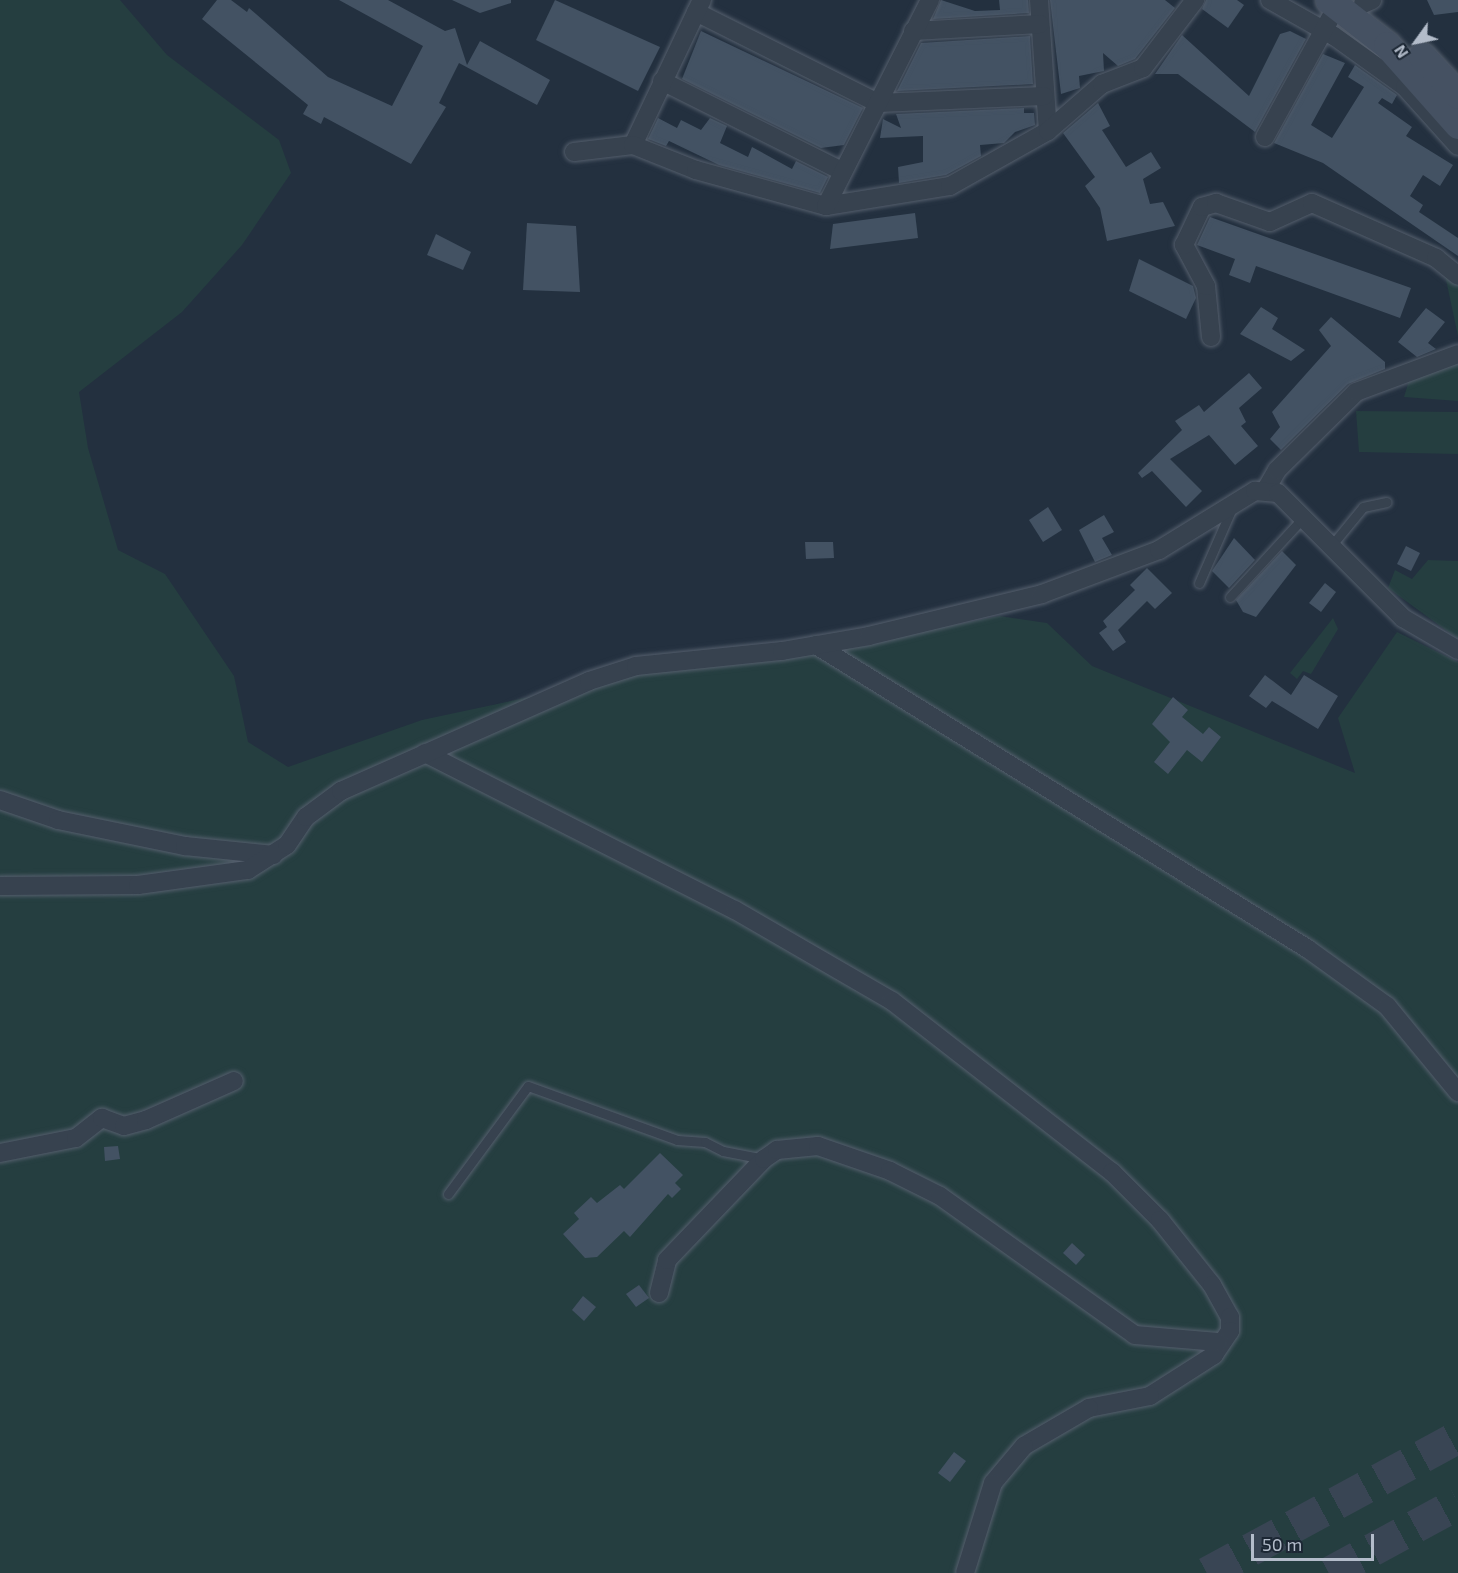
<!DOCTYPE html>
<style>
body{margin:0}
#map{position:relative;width:1458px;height:1573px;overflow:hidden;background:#23303f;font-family:"Exo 2",sans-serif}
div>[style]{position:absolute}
.green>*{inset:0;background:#253e40}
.building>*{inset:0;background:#435263}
.highway-tunnel>*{height:33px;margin-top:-16.5px;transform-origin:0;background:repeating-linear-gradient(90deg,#394554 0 33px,transparent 0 49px)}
.roads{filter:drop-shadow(0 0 2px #555f6d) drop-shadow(0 0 2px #555f6d)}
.lane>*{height:9px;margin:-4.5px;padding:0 4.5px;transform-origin:4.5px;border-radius:4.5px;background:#37424f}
.street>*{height:18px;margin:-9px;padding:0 9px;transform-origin:9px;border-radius:9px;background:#37424f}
.secondary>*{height:27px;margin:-13.5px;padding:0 13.5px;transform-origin:13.5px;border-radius:13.5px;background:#455162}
span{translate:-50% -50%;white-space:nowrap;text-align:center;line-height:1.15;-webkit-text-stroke:4.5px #1c2734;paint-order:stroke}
.north{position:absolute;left:1386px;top:12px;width:60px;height:60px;-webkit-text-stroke:4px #1c2734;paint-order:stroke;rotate:237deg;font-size:16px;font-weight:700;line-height:24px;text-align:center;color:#b3bcca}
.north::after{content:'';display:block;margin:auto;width:21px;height:27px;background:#b3bcca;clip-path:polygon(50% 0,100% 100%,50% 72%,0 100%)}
.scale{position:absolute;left:1251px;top:1534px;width:123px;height:27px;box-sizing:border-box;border:3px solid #b3bcca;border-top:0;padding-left:8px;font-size:18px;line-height:21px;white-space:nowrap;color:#b3bcca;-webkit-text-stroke:4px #1c2734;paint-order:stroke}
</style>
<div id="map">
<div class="green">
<div style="clip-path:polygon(0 0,120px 0,167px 55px,279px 140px,291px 173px,242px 245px,182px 312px,79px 392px,88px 448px,118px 550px,165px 574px,234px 676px,248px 742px,288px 767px,422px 720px,670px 667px,786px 658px,999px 616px,1047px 623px,1092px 666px,1355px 773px,1338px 718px,1397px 632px,1458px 662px,1458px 1573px,0 1573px)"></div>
<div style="clip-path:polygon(1445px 275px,1458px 285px,1458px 336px)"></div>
<div style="clip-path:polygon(1458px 364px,1458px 401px,1404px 397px,1410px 377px)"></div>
<div style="clip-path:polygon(1356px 411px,1458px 412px,1458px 454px,1359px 452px)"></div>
<div style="clip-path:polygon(1428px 560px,1458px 561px,1458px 639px,1388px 588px,1395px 570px,1412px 579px)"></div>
<div style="clip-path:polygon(1333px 618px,1338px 629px,1311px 674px,1303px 671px,1297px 679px,1290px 673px)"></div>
</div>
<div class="building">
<div style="clip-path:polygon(217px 0,231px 0,247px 12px,249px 8px,328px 77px,392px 106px,423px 46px,339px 0,388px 0,445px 31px,455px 28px,467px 65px,480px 41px,550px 80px,537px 105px,459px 63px,439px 103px,446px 107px,411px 164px,324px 117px,321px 124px,303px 114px,308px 105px,202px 19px)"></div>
<div style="clip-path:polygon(452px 0,511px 0,511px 3px,480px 13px)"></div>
<div style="clip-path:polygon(555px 0,660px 47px,638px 91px,536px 40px)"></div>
<div style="clip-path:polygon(941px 0,975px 11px,1000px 10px,999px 0,1028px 0,1029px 13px,933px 19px)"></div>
<div style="clip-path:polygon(1050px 0,1165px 0,1175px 8px,1135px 59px,1118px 66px,1103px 53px,1104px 71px,1079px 76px,1080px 88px,1061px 94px)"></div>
<div style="clip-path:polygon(1206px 0,1237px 0,1244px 5px,1228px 28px,1202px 9px)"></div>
<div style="clip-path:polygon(1427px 0,1458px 0,1458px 12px,1434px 15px)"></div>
<div style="clip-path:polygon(701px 31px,863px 108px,844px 145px,821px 148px,682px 79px)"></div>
<div style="clip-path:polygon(1290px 31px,1306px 39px,1255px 132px,1178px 74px,1155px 74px,1182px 35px,1249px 96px,1280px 34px)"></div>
<div style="clip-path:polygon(1030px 36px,1033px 84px,897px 91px,921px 43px)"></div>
<div style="clip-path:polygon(1323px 54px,1345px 63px,1311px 125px,1332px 138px,1364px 87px,1348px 77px,1355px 65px,1397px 95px,1392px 104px,1382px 98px,1378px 103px,1412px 127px,1406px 136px,1453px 165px,1440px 186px,1423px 175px,1410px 196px,1423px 205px,1419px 212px,1458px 238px,1458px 256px,1323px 163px,1274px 143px)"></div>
<div style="clip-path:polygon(1098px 103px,1110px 126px,1102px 130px,1126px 167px,1151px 152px,1161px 168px,1143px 179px,1150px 204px,1163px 202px,1175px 226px,1107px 241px,1100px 208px,1085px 186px,1095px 177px,1063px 133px)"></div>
<div style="clip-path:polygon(1024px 108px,1024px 113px,1034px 113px,1035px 125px,1015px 132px,1004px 143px,980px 145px,981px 156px,946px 175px,899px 183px,898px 167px,923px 162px,923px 136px,880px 138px,883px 119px,901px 128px,896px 114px)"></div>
<div style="clip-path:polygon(658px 118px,677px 128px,681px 120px,701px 130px,710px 118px,727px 126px,720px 143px,748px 157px,752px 147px,792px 169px,796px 161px,828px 177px,820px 193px,719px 165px,669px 141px,666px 146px,648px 139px)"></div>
<div style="clip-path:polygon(915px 213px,918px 238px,830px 249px,833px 224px)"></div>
<div style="clip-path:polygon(1210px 217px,1411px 288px,1400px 318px,1256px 266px,1250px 283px,1229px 275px,1235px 259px,1197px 245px)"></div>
<div style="clip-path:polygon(527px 223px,576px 226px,580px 292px,523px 290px)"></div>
<div style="clip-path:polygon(436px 234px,471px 252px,463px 270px,427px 255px)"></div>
<div style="clip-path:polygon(1139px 259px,1193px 286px,1196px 298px,1186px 319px,1129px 291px)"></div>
<div style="clip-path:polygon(1261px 307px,1278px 318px,1272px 329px,1305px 350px,1291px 361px,1240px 334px)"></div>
<div style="clip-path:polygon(1426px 308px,1445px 322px,1428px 343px,1436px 349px,1417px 357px,1398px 342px)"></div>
<div style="clip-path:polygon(1331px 317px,1385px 362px,1385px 369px,1348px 384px,1281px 450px,1270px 439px,1280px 427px,1272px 412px,1331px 346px,1319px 330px)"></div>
<div style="clip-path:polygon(1249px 373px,1262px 388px,1239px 408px,1246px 422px,1241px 426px,1258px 446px,1235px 465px,1209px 435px,1170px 459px,1202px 491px,1186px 507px,1152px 471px,1142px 478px,1138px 473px,1182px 430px,1175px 421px,1199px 405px,1204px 412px)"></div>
<div style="clip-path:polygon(1048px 507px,1062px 530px,1043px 542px,1029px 520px)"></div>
<div style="clip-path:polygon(1104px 515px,1114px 532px,1102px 538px,1112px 555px,1095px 562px,1079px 530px)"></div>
<div style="clip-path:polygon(1234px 538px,1255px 560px,1229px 588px,1212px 571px)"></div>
<div style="clip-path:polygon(805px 542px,833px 542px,834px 558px,806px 559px)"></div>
<div style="clip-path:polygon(1406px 546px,1420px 553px,1411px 571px,1397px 564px)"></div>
<div style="clip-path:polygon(1282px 551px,1296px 565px,1256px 617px,1243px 612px,1236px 600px)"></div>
<div style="clip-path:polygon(1147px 568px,1172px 593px,1155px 609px,1147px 601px,1118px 630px,1126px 642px,1113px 651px,1099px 633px,1107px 627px,1103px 621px,1135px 590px,1130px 585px)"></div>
<div style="clip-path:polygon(1325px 583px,1336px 592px,1321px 612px,1309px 603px)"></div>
<div style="clip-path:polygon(1265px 675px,1291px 695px,1304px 675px,1338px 696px,1318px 729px,1272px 701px,1266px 708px,1249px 696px)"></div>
<div style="clip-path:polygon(1173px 697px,1188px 710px,1182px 717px,1203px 734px,1209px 727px,1221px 737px,1202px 762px,1187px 750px,1168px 774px,1154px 762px,1170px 742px,1152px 724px)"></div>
<div style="clip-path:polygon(118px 1146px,120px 1159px,105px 1161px,104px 1147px)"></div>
<div style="clip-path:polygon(660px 1153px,683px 1175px,675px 1183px,681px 1189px,672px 1198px,668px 1194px,630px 1237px,624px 1231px,597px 1257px,585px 1258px,563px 1234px,579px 1219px,574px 1213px,591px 1197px,597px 1203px,620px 1185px,624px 1189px)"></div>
<div style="clip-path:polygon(1072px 1243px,1085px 1255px,1076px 1265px,1063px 1253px)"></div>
<div style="clip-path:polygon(639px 1285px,649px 1298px,636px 1307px,626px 1294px)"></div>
<div style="clip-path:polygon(583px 1296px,596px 1307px,584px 1321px,572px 1310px)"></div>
<div style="clip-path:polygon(954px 1452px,966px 1461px,950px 1482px,938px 1473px)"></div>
</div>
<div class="highway-tunnel">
<div style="left:1207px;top:1573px;width:285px;rotate:-28.5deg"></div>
<div style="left:1329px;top:1573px;width:147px;rotate:-28.5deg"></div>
</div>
<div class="roads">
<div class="lane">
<div style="left:1331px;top:546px;width:50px;rotate:-50.6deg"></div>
<div style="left:1363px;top:507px;width:24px;rotate:-12deg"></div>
<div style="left:1199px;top:583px;width:82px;rotate:-66.3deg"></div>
<div style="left:1230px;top:597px;width:108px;rotate:-47.3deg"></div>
<div style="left:448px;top:1194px;width:134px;rotate:-53.5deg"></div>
<div style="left:528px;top:1086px;width:158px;rotate:19.9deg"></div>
<div style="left:677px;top:1140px;width:28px;rotate:4deg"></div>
<div style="left:705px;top:1142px;width:20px;rotate:27deg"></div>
<div style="left:723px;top:1151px;width:42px;rotate:11deg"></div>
</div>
<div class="street">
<div style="left:1039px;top:0;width:131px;rotate:86.1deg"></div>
<div style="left:1270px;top:0;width:73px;rotate:29.4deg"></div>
<div style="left:1334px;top:36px;width:87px;rotate:35.7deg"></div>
<div style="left:1405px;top:87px;width:79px;rotate:48.1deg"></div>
<div style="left:1363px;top:4px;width:10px;rotate:-24deg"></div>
<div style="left:696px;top:12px;width:203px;rotate:26.6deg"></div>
<div style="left:878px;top:103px;width:166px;rotate:-2.4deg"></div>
<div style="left:913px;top:31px;width:127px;rotate:-3.2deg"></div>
<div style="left:662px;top:81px;width:201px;rotate:26.6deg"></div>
<div style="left:1265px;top:137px;width:149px;rotate:-61.2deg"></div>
<div style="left:633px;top:145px;width:161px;rotate:-64.6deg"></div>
<div style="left:574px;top:152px;width:59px;rotate:-6.8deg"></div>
<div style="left:633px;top:145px;width:68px;rotate:21.6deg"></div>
<div style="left:696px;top:170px;width:135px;rotate:15.5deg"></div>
<div style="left:826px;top:206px;width:126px;rotate:-9.2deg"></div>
<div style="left:950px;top:186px;width:112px;rotate:-29.3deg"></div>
<div style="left:1048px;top:131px;width:72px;rotate:-41deg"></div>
<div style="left:1102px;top:84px;width:44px;rotate:-21.3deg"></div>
<div style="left:1143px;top:68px;width:86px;rotate:-52.6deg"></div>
<div style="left:826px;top:206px;width:231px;rotate:-63.2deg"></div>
<div style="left:1211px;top:337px;width:51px;rotate:-95.6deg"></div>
<div style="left:1206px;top:286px;width:47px;rotate:-118.2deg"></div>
<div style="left:1184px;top:245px;width:42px;rotate:-64.7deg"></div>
<div style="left:1202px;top:207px;width:15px;rotate:-16deg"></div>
<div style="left:1216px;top:203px;width:57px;rotate:19.4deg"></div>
<div style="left:1270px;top:222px;width:46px;rotate:-24.3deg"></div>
<div style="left:1312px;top:203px;width:136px;rotate:23.9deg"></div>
<div style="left:1436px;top:258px;width:28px;rotate:39deg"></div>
<div style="left:1265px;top:491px;width:24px;rotate:-60deg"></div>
<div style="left:1277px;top:470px;width:111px;rotate:-44.6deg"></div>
<div style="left:1356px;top:392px;width:109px;rotate:-20.4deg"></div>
<div style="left:816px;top:645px;width:578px;rotate:31.71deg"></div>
<div style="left:1308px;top:949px;width:97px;rotate:35.8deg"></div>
<div style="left:1387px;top:1006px;width:112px;rotate:50.5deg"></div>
<div style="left:425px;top:753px;width:347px;rotate:26.9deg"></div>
<div style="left:735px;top:910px;width:181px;rotate:30.1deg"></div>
<div style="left:892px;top:1001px;width:279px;rotate:37.9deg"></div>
<div style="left:1112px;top:1172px;width:68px;rotate:45deg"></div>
<div style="left:1160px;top:1220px;width:83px;rotate:51.3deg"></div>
<div style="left:1212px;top:1285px;width:37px;rotate:61deg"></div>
<div style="left:1230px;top:1317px;width:14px;rotate:90deg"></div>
<div style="left:1230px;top:1331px;width:29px;rotate:124deg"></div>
<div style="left:1214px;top:1355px;width:76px;rotate:147.4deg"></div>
<div style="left:1150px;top:1396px;width:62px;rotate:168.9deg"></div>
<div style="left:1089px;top:1408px;width:75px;rotate:149.7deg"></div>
<div style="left:1024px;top:1446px;width:48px;rotate:130deg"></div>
<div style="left:993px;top:1483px;width:94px;rotate:107.3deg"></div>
<div style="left:0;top:800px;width:61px;rotate:19deg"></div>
<div style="left:58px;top:820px;width:130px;rotate:11.6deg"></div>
<div style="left:185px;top:846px;width:89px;rotate:5.8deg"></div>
<div style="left:0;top:886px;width:138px;rotate:-0.4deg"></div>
<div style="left:138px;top:885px;width:111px;rotate:-7.8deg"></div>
<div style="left:248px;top:870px;width:46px;rotate:-32.7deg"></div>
<div style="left:287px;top:845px;width:34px;rotate:-56deg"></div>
<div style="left:306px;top:817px;width:44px;rotate:-36.6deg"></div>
<div style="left:341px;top:791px;width:271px;rotate:-23.9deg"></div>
<div style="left:589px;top:681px;width:49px;rotate:-17.7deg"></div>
<div style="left:636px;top:666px;width:147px;rotate:-5.9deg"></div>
<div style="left:782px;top:651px;width:88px;rotate:-9.8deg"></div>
<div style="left:869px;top:636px;width:178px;rotate:-13.6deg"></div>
<div style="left:1042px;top:594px;width:125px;rotate:-20.6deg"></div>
<div style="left:1159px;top:550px;width:113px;rotate:-31.6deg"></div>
<div style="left:1255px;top:491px;width:23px;rotate:5deg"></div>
<div style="left:1278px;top:493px;width:177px;rotate:45deg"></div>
<div style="left:1403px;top:618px;width:64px;rotate:30.2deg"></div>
<div style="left:0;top:1153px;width:77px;rotate:-11.2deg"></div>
<div style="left:76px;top:1138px;width:33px;rotate:-38deg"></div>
<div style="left:102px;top:1118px;width:23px;rotate:20deg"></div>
<div style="left:124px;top:1126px;width:23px;rotate:-15deg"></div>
<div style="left:146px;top:1120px;width:96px;rotate:-23.9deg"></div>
<div style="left:659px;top:1293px;width:34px;rotate:-76deg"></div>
<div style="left:667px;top:1260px;width:140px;rotate:-46.2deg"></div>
<div style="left:764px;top:1159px;width:16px;rotate:-35deg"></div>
<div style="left:777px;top:1150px;width:41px;rotate:-5.6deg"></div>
<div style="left:818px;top:1146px;width:76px;rotate:19.1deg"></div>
<div style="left:890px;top:1171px;width:56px;rotate:26.6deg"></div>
<div style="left:940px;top:1196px;width:239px;rotate:35.5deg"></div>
<div style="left:1135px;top:1335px;width:83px;rotate:4.8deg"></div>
</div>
<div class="secondary">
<div style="left:1329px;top:0;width:73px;rotate:37.8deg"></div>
<div style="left:1387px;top:45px;width:107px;rotate:48.4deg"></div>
<div style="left:1422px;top:56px;width:53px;rotate:47.3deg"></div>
</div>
</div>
<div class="north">N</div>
<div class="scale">50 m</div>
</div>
